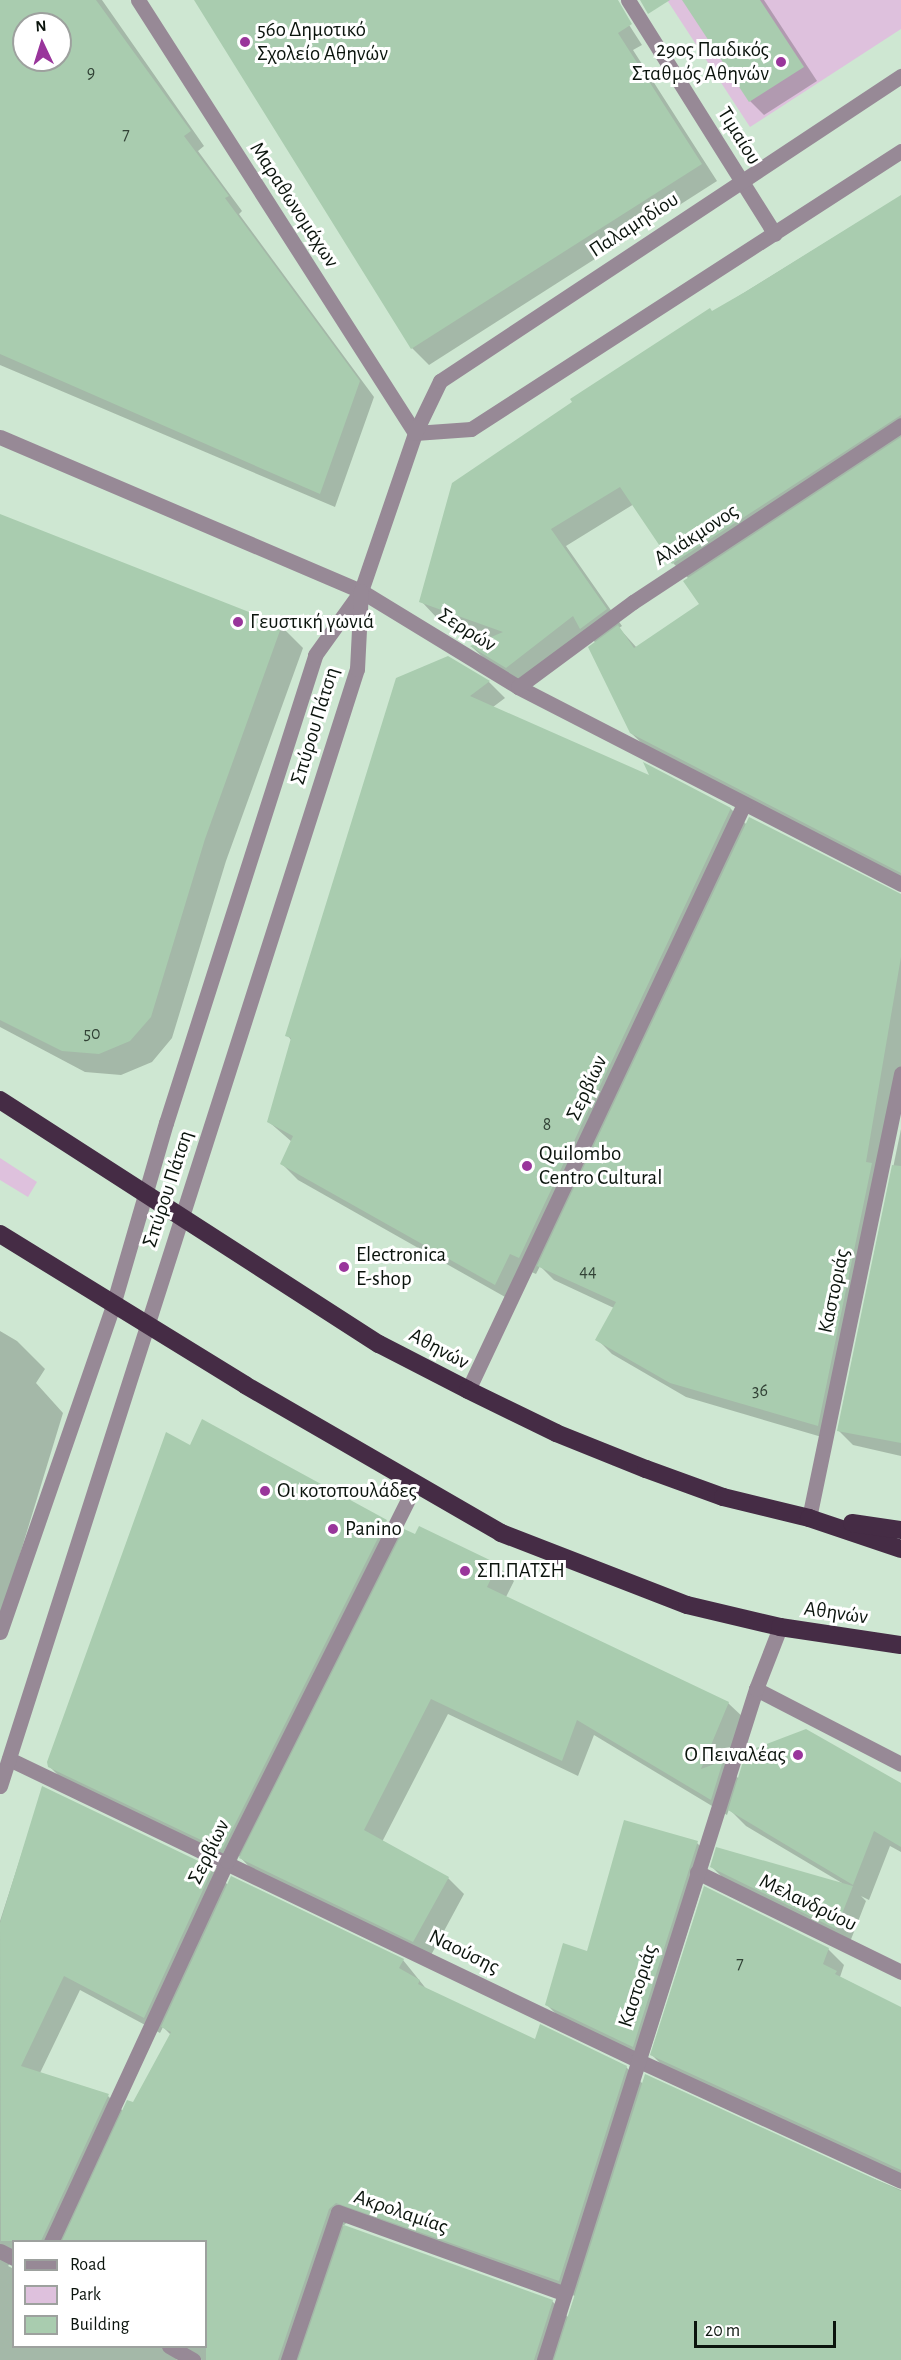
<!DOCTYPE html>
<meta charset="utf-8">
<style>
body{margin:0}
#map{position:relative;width:901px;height:2360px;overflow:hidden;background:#cee7d2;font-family:"Alegreya Sans",sans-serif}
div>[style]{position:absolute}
.green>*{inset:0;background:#dec1dd}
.shadow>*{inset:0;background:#0003}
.building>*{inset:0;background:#a9ccaf}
.minor>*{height:15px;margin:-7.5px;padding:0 7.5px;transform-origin:7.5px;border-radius:7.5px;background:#978996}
.highway>*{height:18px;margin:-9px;padding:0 9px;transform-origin:9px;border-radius:9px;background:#452c45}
.dots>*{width:16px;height:16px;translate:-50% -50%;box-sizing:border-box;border:3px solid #fff;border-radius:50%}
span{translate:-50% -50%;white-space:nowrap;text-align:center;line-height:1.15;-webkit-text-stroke:6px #fff;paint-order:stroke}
.number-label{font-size:18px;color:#324236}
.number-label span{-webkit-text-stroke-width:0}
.poi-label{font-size:21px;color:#0b140d}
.left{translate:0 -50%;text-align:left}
.right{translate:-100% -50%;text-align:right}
.street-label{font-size:21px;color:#0b140d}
.legend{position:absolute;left:12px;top:2240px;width:195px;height:108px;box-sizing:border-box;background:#fff;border:2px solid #9da19e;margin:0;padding:8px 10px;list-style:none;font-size:18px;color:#0b140d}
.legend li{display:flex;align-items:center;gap:12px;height:30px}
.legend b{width:30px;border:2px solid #9da19e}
.north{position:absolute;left:12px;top:12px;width:60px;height:60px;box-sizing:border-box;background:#fff;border:2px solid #9da19e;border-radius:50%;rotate:356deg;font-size:16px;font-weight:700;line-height:24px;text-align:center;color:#0b140d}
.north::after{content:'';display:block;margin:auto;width:21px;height:27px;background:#99359b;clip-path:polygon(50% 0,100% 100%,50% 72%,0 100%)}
.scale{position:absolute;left:694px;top:2321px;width:142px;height:27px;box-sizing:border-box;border:3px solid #0b140d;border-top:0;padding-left:8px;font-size:18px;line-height:21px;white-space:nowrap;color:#0b140d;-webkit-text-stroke:4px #fff;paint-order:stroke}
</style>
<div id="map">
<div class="green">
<div style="clip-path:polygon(667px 0,901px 0,901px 29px,750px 127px)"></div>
<div style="clip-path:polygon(0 1158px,37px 1182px,28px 1197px,0 1180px)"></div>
</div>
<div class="shadow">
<div style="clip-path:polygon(evenodd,0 0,102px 0,204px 146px,198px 151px,242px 211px,239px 214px,374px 397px,335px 507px,0 365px,0 0,24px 24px,60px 24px,60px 60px,24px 60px,24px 24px)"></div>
<div style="clip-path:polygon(196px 0,613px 0,642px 45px,633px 50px,717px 181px,429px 365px,412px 348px)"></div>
<div style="clip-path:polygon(683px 0,764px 0,817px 81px,764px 115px,750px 101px)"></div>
<div style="clip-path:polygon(evenodd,901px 196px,901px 880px,648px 749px,631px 733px,596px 643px,587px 635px,523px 684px,488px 662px,472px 647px,493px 638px,437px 618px,421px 601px,713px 312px,901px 196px,634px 504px,673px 563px,689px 579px,701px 604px,637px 648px,619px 628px,622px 626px,566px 546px,634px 504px)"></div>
<div style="clip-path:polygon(0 517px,281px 626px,303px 648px,226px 861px,172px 1038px,152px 1062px,121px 1075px,85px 1072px,0 1027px)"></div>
<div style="clip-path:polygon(448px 657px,489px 682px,505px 698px,493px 707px,652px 778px,647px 766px,731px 809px,747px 825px,901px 896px,901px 1108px,832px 1440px,686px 1397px,612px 1354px,597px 1339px,614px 1308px,554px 1280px,540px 1266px,536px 1274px,527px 1270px,512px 1301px,298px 1180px,282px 1164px,292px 1142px,269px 1122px,292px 1041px,287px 1035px)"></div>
<div style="clip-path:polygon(901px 1129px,901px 1456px,853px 1445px,839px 1431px)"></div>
<div style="clip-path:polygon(0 1331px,17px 1341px,45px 1369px,36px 1383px,63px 1413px,0 1620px)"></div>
<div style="clip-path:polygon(190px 1447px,386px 1521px,402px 1537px,497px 1565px,514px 1581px,506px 1597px,728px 1703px,745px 1719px,725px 1765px,739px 1779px,901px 1786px,901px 1852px,890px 1846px,869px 1900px,861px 1896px,866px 1901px,850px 1942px,726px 1881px,712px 1867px,842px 1883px,746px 1826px,729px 1809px,727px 1815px,594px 1735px,578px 1776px,448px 1714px,382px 1842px,448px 1878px,464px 1894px,430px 1957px,257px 1875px,239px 1856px,236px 1863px,63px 1780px,49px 1766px)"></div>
<div style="clip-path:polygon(evenodd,43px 1788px,212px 1869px,228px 1885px,403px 1960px,428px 1991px,536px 2041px,626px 2067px,643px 2084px,901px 2190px,901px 2360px,202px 2360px,190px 2353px,176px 2360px,0 2360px,0 1921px,43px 1788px,80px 1990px,160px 2033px,163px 2027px,171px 2035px,133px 2104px,124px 2112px,108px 2096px,40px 2073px,80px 1990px,43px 1788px,352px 2218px,575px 2296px,568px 2317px,552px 2301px,343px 2226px,352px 2218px,43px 1788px,14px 2242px,206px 2242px,206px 2346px,14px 2346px,14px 2269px,8px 2266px,14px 2259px,14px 2242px)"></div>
<div style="clip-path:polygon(697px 1843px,711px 1857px,647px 2060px,561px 2019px,547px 2005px,588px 1953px)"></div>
<div style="clip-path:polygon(828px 1949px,844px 1965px,840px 1977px,901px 2008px,901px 2178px,668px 2071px,652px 2055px)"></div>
</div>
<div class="building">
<div style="clip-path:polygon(evenodd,0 0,96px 0,191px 131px,184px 136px,229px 196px,225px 198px,360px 381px,320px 494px,0 354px,0 0,24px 24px,60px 24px,60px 60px,24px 60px,24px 24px)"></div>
<div style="clip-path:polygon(194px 0,618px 0,632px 24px,618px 33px,702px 164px,411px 349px)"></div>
<div style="clip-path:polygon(640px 0,670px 0,648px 14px)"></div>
<div style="clip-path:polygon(682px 0,760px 0,804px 67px,749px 102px)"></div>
<div style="clip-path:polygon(901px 195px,901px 415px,672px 564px,620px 487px,551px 529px,607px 609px,580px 629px,573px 616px,506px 668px,470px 646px,503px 632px,419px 602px,452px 483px,572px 402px,570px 399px,710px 308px,712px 311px,745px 292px)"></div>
<div style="clip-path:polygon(901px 437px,901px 873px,630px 733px,588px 647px,618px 625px,634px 648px,699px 604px,683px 581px)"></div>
<div style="clip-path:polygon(0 514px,282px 625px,205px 839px,151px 1017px,130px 1041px,99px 1054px,62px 1051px,0 1020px)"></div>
<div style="clip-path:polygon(448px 656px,490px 681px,470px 696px,649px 775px,643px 762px,731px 808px,519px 1258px,510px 1254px,495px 1285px,280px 1164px,293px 1136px,267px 1122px,291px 1038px,285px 1036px,396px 678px)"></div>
<div style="clip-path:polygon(749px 817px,901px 894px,901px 957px,866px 1162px,872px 1163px,818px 1426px,670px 1383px,595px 1340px,616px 1302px,537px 1266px)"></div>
<div style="clip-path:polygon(892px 1165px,901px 1166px,901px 1443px,837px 1431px)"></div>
<div style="clip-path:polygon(202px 1419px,387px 1520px,222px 1850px,48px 1767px,47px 1762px,166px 1432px,190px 1445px)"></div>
<div style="clip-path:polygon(419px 1526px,498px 1564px,487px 1587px,729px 1702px,701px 1769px,723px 1761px,711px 1800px,577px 1720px,562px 1761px,431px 1699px,364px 1830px,449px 1877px,413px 1942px,239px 1858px,404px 1529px,415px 1534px)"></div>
<div style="clip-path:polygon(806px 1729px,901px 1783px,901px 1847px,874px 1831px,853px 1885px,728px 1810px,746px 1752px)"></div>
<div style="clip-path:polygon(42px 1786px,213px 1868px,144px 2018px,64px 1976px,21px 2066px,109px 2094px,41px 2241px,1px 2241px,0 1923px)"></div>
<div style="clip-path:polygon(624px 1820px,698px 1841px,633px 2047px,545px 2005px,563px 1943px,587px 1951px)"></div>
<div style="clip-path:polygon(716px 1847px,853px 1886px,836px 1929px,710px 1867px)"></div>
<div style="clip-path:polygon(231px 1876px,404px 1959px,399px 1968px,420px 1980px,418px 1984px,535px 2039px,540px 2024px,627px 2066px,559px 2281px,336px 2203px,329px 2209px,278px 2360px,206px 2360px,206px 2241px,62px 2241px,127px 2100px,133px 2102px,171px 2032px,161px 2027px)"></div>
<div style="clip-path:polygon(704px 1886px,829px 1948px,823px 1964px,837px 1971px,835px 1974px,901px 2007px,901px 2170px,650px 2055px)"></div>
<div style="clip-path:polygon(645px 2074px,901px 2191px,901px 2360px,554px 2360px)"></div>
<div style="clip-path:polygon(344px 2225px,553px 2300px,534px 2360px,298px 2360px)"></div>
</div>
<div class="minor">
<div style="left:138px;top:0;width:514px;rotate:57.39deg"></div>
<div style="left:628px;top:0;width:276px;rotate:57.9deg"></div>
<div style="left:415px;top:433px;width:56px;rotate:-4.1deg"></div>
<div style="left:471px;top:429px;width:512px;rotate:-32.88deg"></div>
<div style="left:0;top:437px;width:392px;rotate:23.1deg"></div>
<div style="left:361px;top:591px;width:184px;rotate:31.4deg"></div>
<div style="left:518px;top:687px;width:431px;rotate:27.2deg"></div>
<div style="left:518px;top:687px;width:143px;rotate:-36.5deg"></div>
<div style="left:633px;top:602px;width:321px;rotate:-33.4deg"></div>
<div style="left:468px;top:1390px;width:648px;rotate:-64.78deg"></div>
<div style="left:809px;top:1518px;width:454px;rotate:-78.3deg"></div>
<div style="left:0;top:1632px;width:346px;rotate:-70.9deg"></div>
<div style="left:113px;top:1305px;width:190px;rotate:-73.8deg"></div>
<div style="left:166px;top:1123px;width:491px;rotate:-72.3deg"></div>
<div style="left:315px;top:655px;width:79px;rotate:-54.3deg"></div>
<div style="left:361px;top:591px;width:167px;rotate:-71.1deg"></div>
<div style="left:415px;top:433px;width:58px;rotate:-64.3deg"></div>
<div style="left:440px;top:381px;width:553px;rotate:-33.49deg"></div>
<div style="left:756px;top:1689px;width:163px;rotate:27.3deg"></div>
<div style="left:9px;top:1759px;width:696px;rotate:25.61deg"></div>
<div style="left:637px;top:2060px;width:290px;rotate:24.6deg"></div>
<div style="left:0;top:1786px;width:1173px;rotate:-72.28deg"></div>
<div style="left:357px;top:669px;width:78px;rotate:-87.1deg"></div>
<div style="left:697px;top:1872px;width:227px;rotate:26.1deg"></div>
<div style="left:51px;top:2242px;width:420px;rotate:-65.2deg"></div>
<div style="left:227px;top:1861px;width:420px;rotate:-63.4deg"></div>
<div style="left:0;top:2251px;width:16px;rotate:27deg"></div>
<div style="left:169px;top:2346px;width:28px;rotate:30deg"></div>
<div style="left:288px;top:2360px;width:156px;rotate:-71.3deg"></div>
<div style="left:338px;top:2212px;width:239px;rotate:19.8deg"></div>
<div style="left:544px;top:2360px;width:704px;rotate:-72.47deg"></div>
<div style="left:756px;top:1689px;width:66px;rotate:-68.8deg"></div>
</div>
<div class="highway">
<div style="left:0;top:1100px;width:451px;rotate:32.8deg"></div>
<div style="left:379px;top:1344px;width:100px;rotate:27.3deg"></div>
<div style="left:468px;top:1390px;width:98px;rotate:26deg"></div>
<div style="left:556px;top:1433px;width:97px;rotate:21.8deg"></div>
<div style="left:646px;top:1469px;width:82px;rotate:20deg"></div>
<div style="left:723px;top:1497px;width:89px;rotate:13.7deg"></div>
<div style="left:809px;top:1518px;width:97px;rotate:18.6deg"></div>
<div style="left:0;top:1234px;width:288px;rotate:31.6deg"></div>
<div style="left:245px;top:1385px;width:296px;rotate:30deg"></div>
<div style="left:501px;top:1533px;width:199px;rotate:21.2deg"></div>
<div style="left:687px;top:1605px;width:96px;rotate:13.3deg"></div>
<div style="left:780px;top:1627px;width:122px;rotate:8.5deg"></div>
<div style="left:852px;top:1523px;width:49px;rotate:8.1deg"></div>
</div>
<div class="dots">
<div style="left:245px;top:42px;background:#99359b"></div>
<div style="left:781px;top:62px;background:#99359b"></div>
<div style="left:238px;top:622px;background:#99359b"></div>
<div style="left:527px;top:1166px;background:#99359b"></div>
<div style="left:344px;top:1267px;background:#99359b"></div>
<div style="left:265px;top:1491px;background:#99359b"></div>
<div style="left:333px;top:1529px;background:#99359b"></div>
<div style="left:465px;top:1571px;background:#99359b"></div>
<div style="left:798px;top:1755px;background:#99359b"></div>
</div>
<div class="number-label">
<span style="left:91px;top:73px">9</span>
<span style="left:126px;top:135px">7</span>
<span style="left:92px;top:1034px">50</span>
<span style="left:547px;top:1125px">8</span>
<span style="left:588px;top:1272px">44</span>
<span style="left:760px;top:1391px">36</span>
<span style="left:740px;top:1964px">7</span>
</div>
<div class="poi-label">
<span class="left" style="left:257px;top:42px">56ο Δημοτικό<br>Σχολείο Αθηνών</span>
<span class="right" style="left:769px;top:62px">29ος Παιδικός<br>Σταθμός Αθηνών</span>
<span class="left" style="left:250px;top:622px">Γευστική γωνιά</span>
<span class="left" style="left:539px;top:1166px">Quilombo<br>Centro Cultural</span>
<span class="left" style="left:356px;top:1267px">Electronica<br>E-shop</span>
<span class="left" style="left:277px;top:1491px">Οι κοτοπουλάδες</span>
<span class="left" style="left:345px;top:1529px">Panino</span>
<span class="left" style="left:477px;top:1571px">ΣΠ.ΠΑΤΣΗ</span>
<span class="right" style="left:786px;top:1755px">Ο Πειναλέας</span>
</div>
<div class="street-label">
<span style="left:739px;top:136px;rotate:58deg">Τιμαίου</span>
<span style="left:294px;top:205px;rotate:57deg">Μαραθωνομάχων</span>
<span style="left:634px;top:225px;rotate:-33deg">Παλαμηδίου</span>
<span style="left:696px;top:535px;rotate:-33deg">Αλιάκμονος</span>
<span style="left:467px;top:630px;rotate:32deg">Σερρών</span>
<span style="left:315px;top:726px;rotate:-73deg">Σπύρου Πάτση</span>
<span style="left:587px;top:1088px;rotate:-65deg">Σερβίων</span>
<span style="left:168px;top:1189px;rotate:-72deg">Σπύρου Πάτση</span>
<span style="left:834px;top:1291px;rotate:-78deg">Καστοριάς</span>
<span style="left:439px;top:1349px;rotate:28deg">Αθηνών</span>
<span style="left:836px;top:1613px;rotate:8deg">Αθηνών</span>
<span style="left:209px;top:1852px;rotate:-64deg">Σερβίων</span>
<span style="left:808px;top:1903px;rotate:26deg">Μελανδρύου</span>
<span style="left:464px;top:1952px;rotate:26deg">Ναούσης</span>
<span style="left:638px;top:1986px;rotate:-72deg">Καστοριάς</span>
<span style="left:401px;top:2212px;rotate:19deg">Ακρολαμίας</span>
</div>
<ul class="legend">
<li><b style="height:8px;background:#978996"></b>Road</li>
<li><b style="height:16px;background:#dec1dd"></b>Park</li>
<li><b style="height:16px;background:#a9ccaf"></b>Building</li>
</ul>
<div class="north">N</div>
<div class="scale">20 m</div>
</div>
